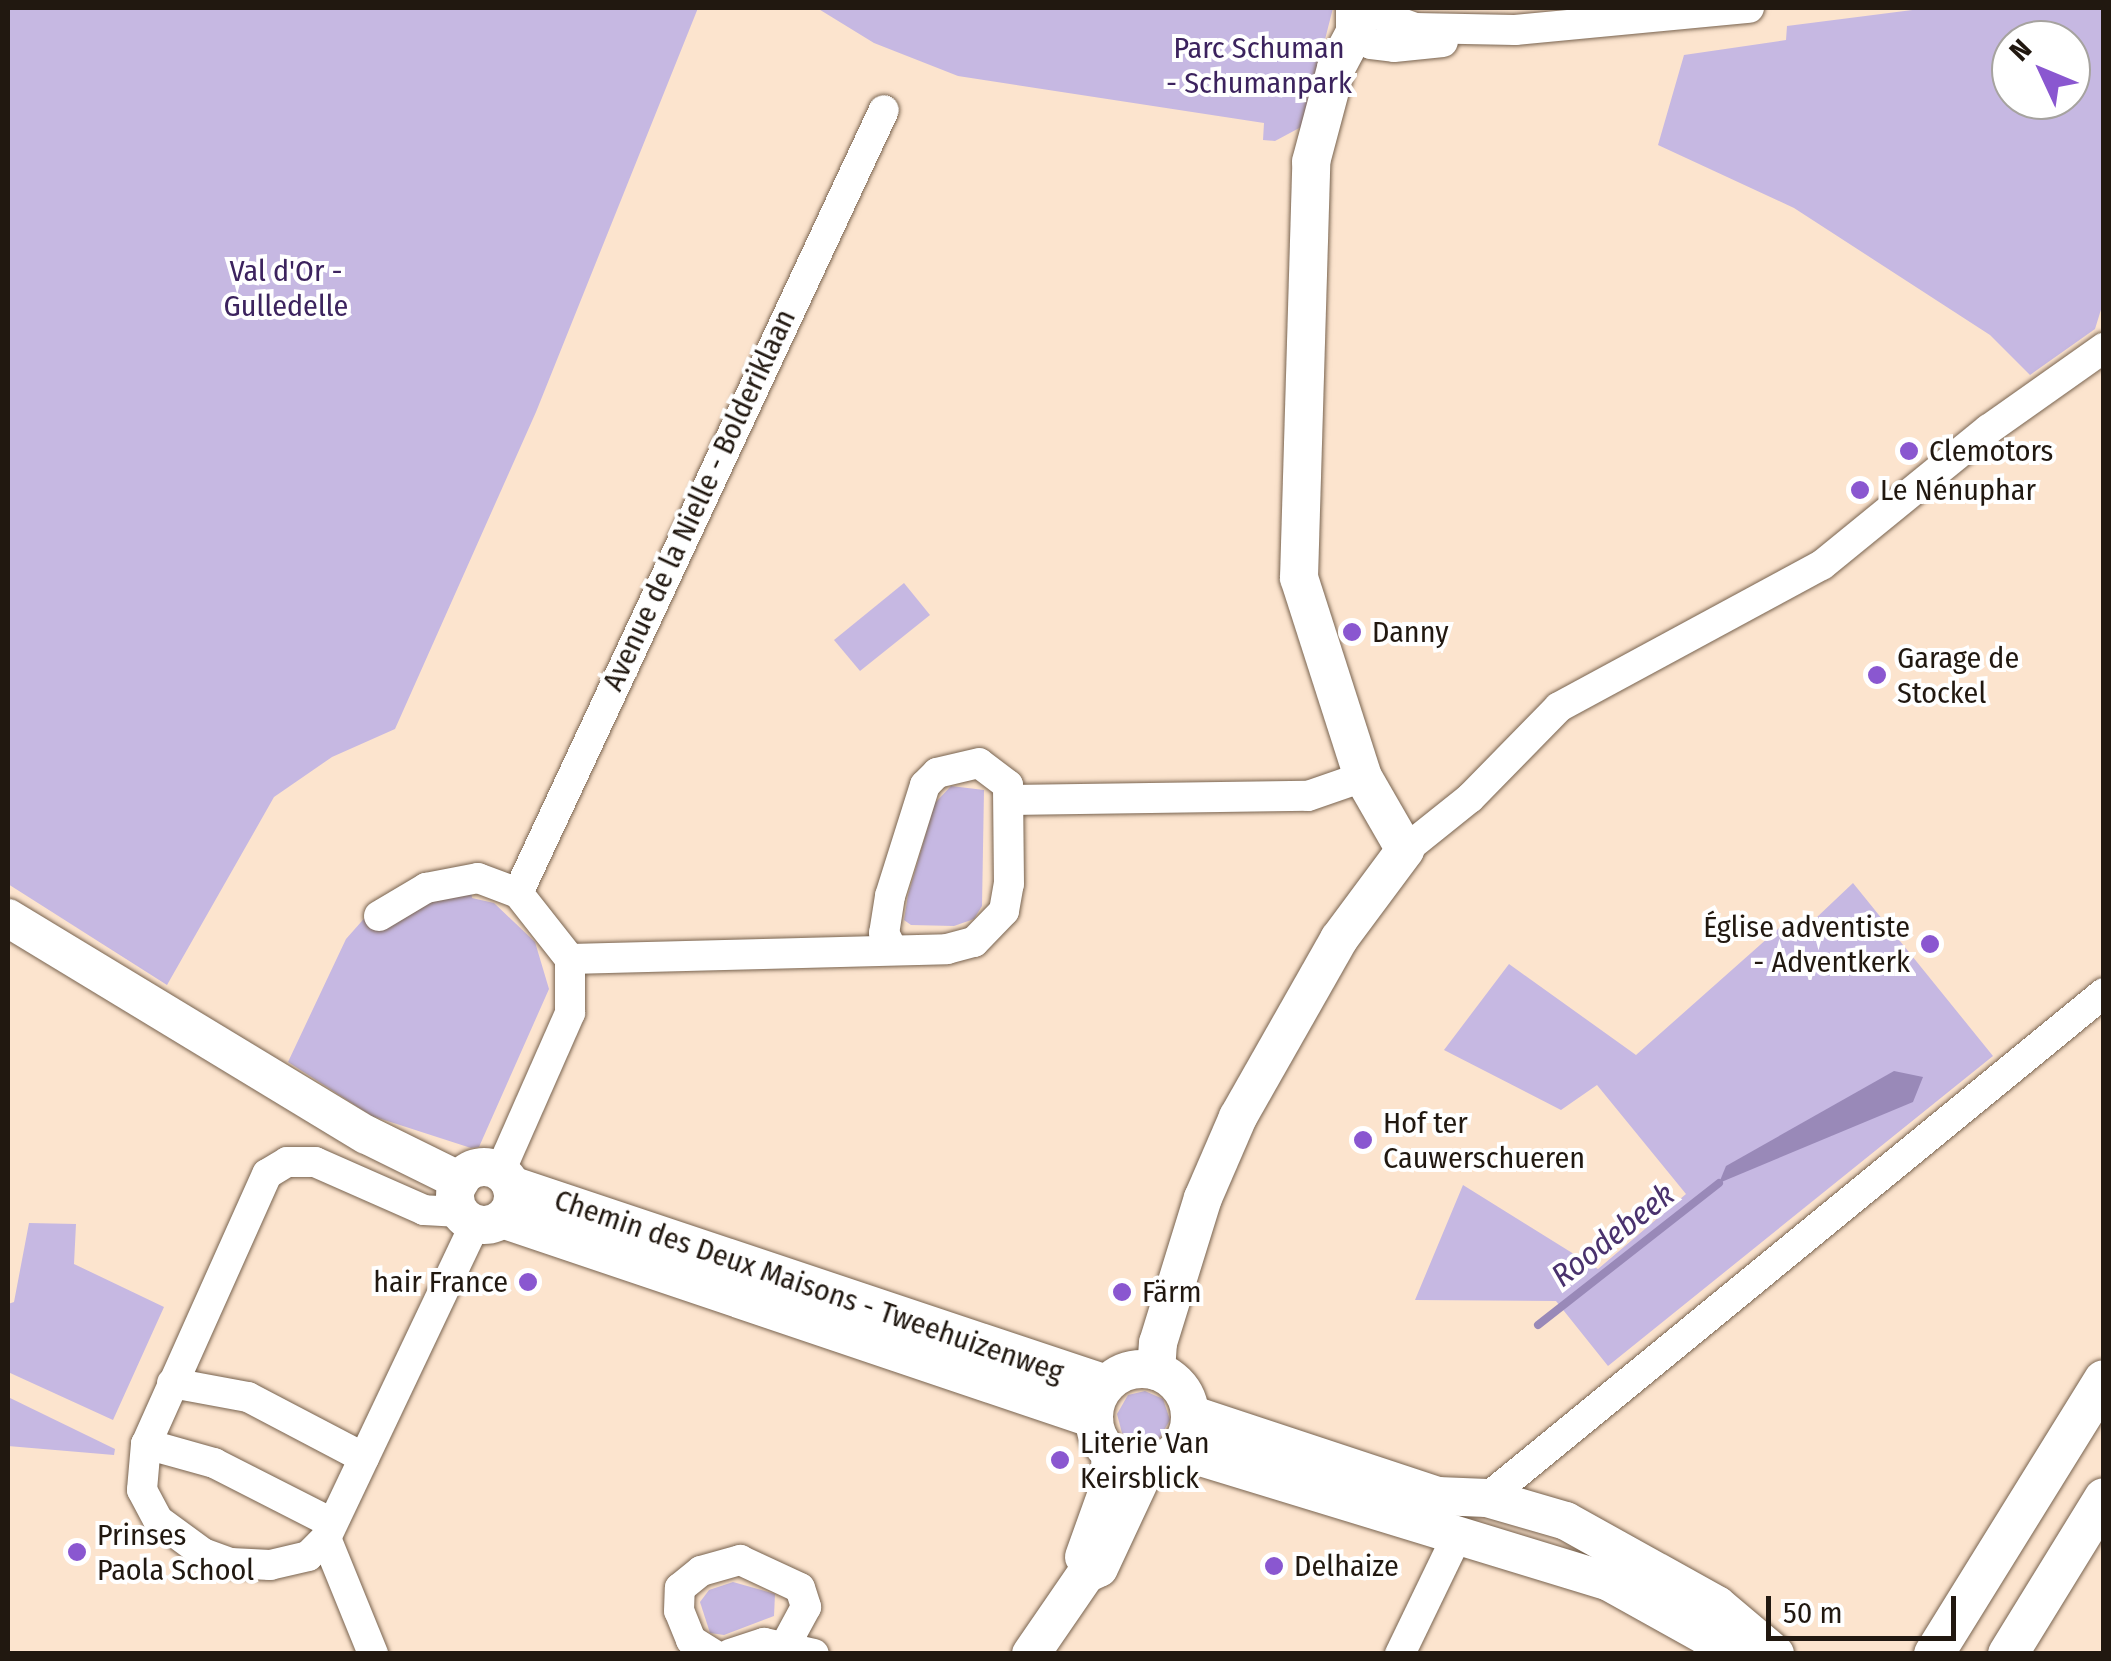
<!DOCTYPE html>
<meta charset="utf-8">
<style>
body{margin:0}
#map{position:relative;width:2111px;height:1661px;overflow:hidden;background:#fce4ce;font-family:"Fira Sans Condensed",sans-serif}
div>[style]{position:absolute}
.green>*{inset:0;background:#c6b8e2}
.water>*{inset:0;background:#9989b8}
.stream>*{height:8px;margin:-4px;padding:0 4px;transform-origin:4px;border-radius:4px;background:#9989b8}
.roads{filter:drop-shadow(0 0 2px #78634f) drop-shadow(0 0 2px #78634f)}
.minor>*{height:30px;margin:-15px;padding:0 15px;transform-origin:15px;border-radius:15px;background:#fff}
.tertiary>*{height:38px;margin:-19px;padding:0 19px;transform-origin:19px;border-radius:19px;background:#fff}
.tertiary>.ring{margin:-19px;padding:0;box-sizing:content-box;background:none;border:38px solid #fff;border-radius:50%}
.secondary>*{height:40px;margin:-20px;padding:0 20px;transform-origin:20px;border-radius:20px;background:#fff}
.dots>*{width:28px;height:28px;translate:-50% -50%;box-sizing:border-box;border:5px solid #fff;border-radius:50%}
span{translate:-50% -50%;white-space:nowrap;text-align:center;line-height:1.15;-webkit-text-stroke:8px #fff;paint-order:stroke}
.park-label{font-size:30px;color:#3c235e}
.poi-label{font-size:30px;color:#211810}
.left{translate:0 -50%;text-align:left}
.right{translate:-100% -50%;text-align:right}
.street-label{font-size:30px;color:#211810}
.water-label{font-size:32px;color:#49316d;font-style:italic}
.frame{position:absolute;inset:0;border:10px solid #211810;pointer-events:none}
.north{position:absolute;left:1991px;top:20px;width:100px;height:100px;box-sizing:border-box;background:#fff;border:2px solid #a6a39f;border-radius:50%;rotate:314deg;font-size:28px;font-weight:700;line-height:40px;text-align:center;color:#211810}
.north::after{content:'';display:block;margin:auto;width:35px;height:45px;background:#8a57d0;clip-path:polygon(50% 0,100% 100%,50% 72%,0 100%)}
.scale{position:absolute;left:1766px;top:1596px;width:190px;height:45px;box-sizing:border-box;border:5px solid #211810;border-top:0;padding-left:12px;font-size:30px;line-height:35px;white-space:nowrap;color:#211810;-webkit-text-stroke:8px #fff;paint-order:stroke}
</style>
<div id="map">
<div class="green">
<div style="clip-path:polygon(8px 8px,698px 8px,536px 412px,395px 729px,332px 757px,274px 797px,167px 985px,8px 884px)"></div>
<div style="clip-path:polygon(817px 8px,1333px 8px,1303px 126px,1275px 141px,1263px 140px,1264px 123px,958px 76px,874px 43px)"></div>
<div style="clip-path:polygon(evenodd,1928px 8px,2103px 8px,2103px 303px,2095px 329px,2030px 375px,1990px 335px,1794px 208px,1658px 145px,1684px 55px,1786px 40px,1787px 26px,1928px 8px,2011px 40px,2071px 40px,2071px 100px,2011px 100px,2011px 40px)"></div>
<div style="clip-path:polygon(904px 583px,930px 615px,860px 671px,834px 640px)"></div>
<div style="clip-path:polygon(951px 786px,984px 790px,982px 906px,974px 919px,954px 926px,911px 925px,904px 920px,908px 895px,935px 803px)"></div>
<div style="clip-path:polygon(1853px 883px,1993px 1056px,1608px 1366px,1556px 1301px,1415px 1300px,1463px 1185px,1598px 1269px,1686px 1194px,1597px 1085px,1561px 1110px,1444px 1050px,1509px 964px,1636px 1055px,1786px 922px,1797px 936px)"></div>
<div style="clip-path:polygon(471px 890px,472px 898px,494px 903px,535px 942px,549px 989px,479px 1147px,471px 1148px,372px 1116px,288px 1062px,346px 939px,369px 913px)"></div>
<div style="clip-path:polygon(29px 1223px,76px 1224px,74px 1264px,164px 1307px,113px 1420px,8px 1372px,8px 1304px,14px 1302px)"></div>
<div style="clip-path:polygon(1145px 1391px,1163px 1399px,1170px 1420px,1159px 1439px,1141px 1444px,1122px 1433px,1117px 1414px,1128px 1395px)"></div>
<div style="clip-path:polygon(8px 1397px,115px 1449px,114px 1455px,8px 1446px)"></div>
<div style="clip-path:polygon(733px 1582px,775px 1594px,774px 1616px,724px 1635px,710px 1633px,700px 1602px,709px 1590px)"></div>
</div>
<div class="water">
<div style="clip-path:polygon(1894px 1071px,1923px 1077px,1913px 1102px,1719px 1183px,1726px 1166px)"></div>
</div>
<div class="stream">
<div style="left:1538px;top:1325px;width:230px;rotate:-38.1deg"></div>
</div>
<div class="roads">
<div class="minor">
<div style="left:1360px;top:8px;width:59px;rotate:20deg"></div>
<div style="left:1415px;top:28px;width:100px;rotate:1.1deg"></div>
<div style="left:1515px;top:30px;width:235px;rotate:-5.4deg"></div>
<div style="left:1355px;top:33px;width:19px;rotate:35deg"></div>
<div style="left:1371px;top:44px;width:23px;rotate:7deg"></div>
<div style="left:1394px;top:47px;width:49px;rotate:-5.8deg"></div>
<div style="left:1010px;top:800px;width:298px;rotate:-0.8deg"></div>
<div style="left:1308px;top:796px;width:58px;rotate:-19.1deg"></div>
<div style="left:1405px;top:850px;width:83px;rotate:-38.7deg"></div>
<div style="left:1470px;top:798px;width:127px;rotate:-45.6deg"></div>
<div style="left:1559px;top:707px;width:299px;rotate:-28.4deg"></div>
<div style="left:1822px;top:565px;width:215px;rotate:-39.2deg"></div>
<div style="left:1989px;top:429px;width:141px;rotate:-35.2deg"></div>
<div style="left:518px;top:893px;width:864px;rotate:-64.95deg"></div>
<div style="left:379px;top:916px;width:55px;rotate:-30.8deg"></div>
<div style="left:426px;top:888px;width:53px;rotate:-10.9deg"></div>
<div style="left:478px;top:878px;width:43px;rotate:20.6deg"></div>
<div style="left:518px;top:893px;width:84px;rotate:51.8deg"></div>
<div style="left:570px;top:959px;width:54px;rotate:90deg"></div>
<div style="left:570px;top:1013px;width:174px;rotate:113.8deg"></div>
<div style="left:570px;top:959px;width:377px;rotate:-1.5deg"></div>
<div style="left:947px;top:949px;width:28px;rotate:-15deg"></div>
<div style="left:974px;top:942px;width:43px;rotate:-45.9deg"></div>
<div style="left:1004px;top:911px;width:27px;rotate:-80deg"></div>
<div style="left:1009px;top:884px;width:99px;rotate:-90.6deg"></div>
<div style="left:1008px;top:785px;width:36px;rotate:-143deg"></div>
<div style="left:979px;top:763px;width:43px;rotate:166.6deg"></div>
<div style="left:937px;top:773px;width:17px;rotate:135deg"></div>
<div style="left:925px;top:785px;width:116px;rotate:107.5deg"></div>
<div style="left:890px;top:896px;width:37px;rotate:99deg"></div>
<div style="left:884px;top:933px;width:16px;rotate:63deg"></div>
<div style="left:460px;top:1212px;width:36px;rotate:-177deg"></div>
<div style="left:424px;top:1210px;width:119px;rotate:-156.2deg"></div>
<div style="left:315px;top:1162px;width:28px;rotate:180deg"></div>
<div style="left:287px;top:1162px;width:23px;rotate:149deg"></div>
<div style="left:267px;top:1174px;width:296px;rotate:114.1deg"></div>
<div style="left:146px;top:1444px;width:46px;rotate:95deg"></div>
<div style="left:142px;top:1490px;width:34px;rotate:62deg"></div>
<div style="left:158px;top:1520px;width:56px;rotate:36.3deg"></div>
<div style="left:203px;top:1553px;width:30px;rotate:20deg"></div>
<div style="left:231px;top:1563px;width:39px;rotate:3deg"></div>
<div style="left:270px;top:1565px;width:39px;rotate:-13deg"></div>
<div style="left:308px;top:1556px;width:25px;rotate:-45deg"></div>
<div style="left:326px;top:1538px;width:348px;rotate:-64.6deg"></div>
<div style="left:172px;top:1383px;width:77px;rotate:10.4deg"></div>
<div style="left:248px;top:1397px;width:131px;rotate:27.7deg"></div>
<div style="left:146px;top:1444px;width:71px;rotate:15.6deg"></div>
<div style="left:214px;top:1463px;width:132px;rotate:27deg"></div>
<div style="left:1487px;top:1498px;width:797px;rotate:-39.3deg"></div>
<div style="left:326px;top:1538px;width:125px;rotate:67.9deg"></div>
<div style="left:713px;top:1654px;width:26px;rotate:-148deg"></div>
<div style="left:691px;top:1640px;width:31px;rotate:-112deg"></div>
<div style="left:679px;top:1611px;width:23px;rotate:-88deg"></div>
<div style="left:680px;top:1588px;width:27px;rotate:-39deg"></div>
<div style="left:701px;top:1571px;width:41px;rotate:-15.8deg"></div>
<div style="left:740px;top:1560px;width:66px;rotate:25deg"></div>
<div style="left:800px;top:1588px;width:20px;rotate:72deg"></div>
<div style="left:806px;top:1607px;width:42px;rotate:118.4deg"></div>
<div style="left:786px;top:1644px;width:10px;rotate:79deg"></div>
<div style="left:730px;top:1654px;width:36px;rotate:-18deg"></div>
<div style="left:764px;top:1643px;width:51px;rotate:12.4deg"></div>
<div style="left:1400px;top:1654px;width:129px;rotate:-64.2deg"></div>
</div>
<div class="tertiary">
<div style="left:8px;top:918px;width:419px;rotate:31.2deg"></div>
<div style="left:367px;top:1135px;width:104px;rotate:26.3deg"></div>
<div class="ring" style="left:455px;top:1167px;width:20px;height:20px"></div>
<div style="left:511px;top:1185px;width:627px;rotate:18.49deg"></div>
<div style="left:502px;top:1219px;width:625px;rotate:18.67deg"></div>
<div class="ring" style="left:1094px;top:1369px;width:58px;height:58px"></div>
<div style="left:1156px;top:1371px;width:28px;rotate:-86deg"></div>
<div style="left:1158px;top:1343px;width:152px;rotate:-72.8deg"></div>
<div style="left:1203px;top:1198px;width:88px;rotate:-66.6deg"></div>
<div style="left:1238px;top:1117px;width:205px;rotate:-60.4deg"></div>
<div style="left:1339px;top:939px;width:111px;rotate:-53.4deg"></div>
<div style="left:1405px;top:850px;width:84px;rotate:-119.9deg"></div>
<div style="left:1363px;top:777px;width:209px;rotate:-107.8deg"></div>
<div style="left:1299px;top:578px;width:416px;rotate:-88.3deg"></div>
<div style="left:1311px;top:162px;width:97px;rotate:-75.1deg"></div>
<div style="left:1336px;top:68px;width:40px;rotate:-62deg"></div>
<div style="left:1355px;top:33px;width:25px;rotate:-90deg"></div>
<div style="left:1190px;top:1414px;width:261px;rotate:18.3deg"></div>
<div style="left:1438px;top:1496px;width:49px;rotate:2.3deg"></div>
<div style="left:1487px;top:1498px;width:82px;rotate:16.2deg"></div>
<div style="left:1566px;top:1521px;width:173px;rotate:29.1deg"></div>
<div style="left:1717px;top:1605px;width:76px;rotate:40.2deg"></div>
<div style="left:1178px;top:1450px;width:451px;rotate:17deg"></div>
<div style="left:1609px;top:1582px;width:111px;rotate:29.1deg"></div>
<div style="left:1706px;top:1636px;width:27px;rotate:42deg"></div>
<div style="left:1084px;top:1557px;width:74px;rotate:-70.3deg"></div>
<div style="left:1109px;top:1487px;width:33px;rotate:-87deg"></div>
<div style="left:1031px;top:1654px;width:97px;rotate:-55.5deg"></div>
<div style="left:1086px;top:1574px;width:14px;rotate:-25deg"></div>
<div style="left:1099px;top:1568px;width:114px;rotate:-65deg"></div>
</div>
<div class="secondary">
<div style="left:1934px;top:1654px;width:322px;rotate:-58.2deg"></div>
<div style="left:2008px;top:1654px;width:183px;rotate:-58.4deg"></div>
</div>
</div>
<div class="dots">
<div style="left:1909px;top:451px;background:#8a57d0"></div>
<div style="left:1860px;top:490px;background:#8a57d0"></div>
<div style="left:1352px;top:632px;background:#8a57d0"></div>
<div style="left:1877px;top:675px;background:#8a57d0"></div>
<div style="left:1930px;top:944px;background:#8a57d0"></div>
<div style="left:1363px;top:1140px;background:#8a57d0"></div>
<div style="left:528px;top:1282px;background:#8a57d0"></div>
<div style="left:1122px;top:1292px;background:#8a57d0"></div>
<div style="left:1060px;top:1460px;background:#8a57d0"></div>
<div style="left:77px;top:1552px;background:#8a57d0"></div>
<div style="left:1274px;top:1566px;background:#8a57d0"></div>
</div>
<div class="park-label">
<span style="left:1259px;top:65px">Parc Schuman<br>- Schumanpark</span>
<span style="left:286px;top:288px">Val d'Or -<br>Gulledelle</span>
</div>
<div class="poi-label">
<span class="left" style="left:1929px;top:451px">Clemotors</span>
<span class="left" style="left:1880px;top:490px">Le Nénuphar</span>
<span class="left" style="left:1372px;top:632px">Danny</span>
<span class="left" style="left:1897px;top:675px">Garage de<br>Stockel</span>
<span class="right" style="left:1910px;top:944px">Église adventiste<br>- Adventkerk</span>
<span class="left" style="left:1383px;top:1140px">Hof ter<br>Cauwerschueren</span>
<span class="right" style="left:508px;top:1282px">hair France</span>
<span class="left" style="left:1142px;top:1292px">Färm</span>
<span class="left" style="left:1080px;top:1460px">Literie Van<br>Keirsblick</span>
<span class="left" style="left:97px;top:1552px">Prinses<br>Paola School</span>
<span class="left" style="left:1294px;top:1566px">Delhaize</span>
</div>
<div class="street-label">
<span style="left:699px;top:500px;rotate:-65deg">Avenue de la Nielle - Bolderiklaan</span>
<span style="left:809px;top:1286px;rotate:19deg">Chemin des Deux Maisons - Tweehuizenweg</span>
</div>
<div class="water-label">
<span style="left:1613px;top:1235px;rotate:-38deg">Roodebeek</span>
</div>
<div class="frame"></div>
<div class="north">N</div>
<div class="scale">50 m</div>
</div>
